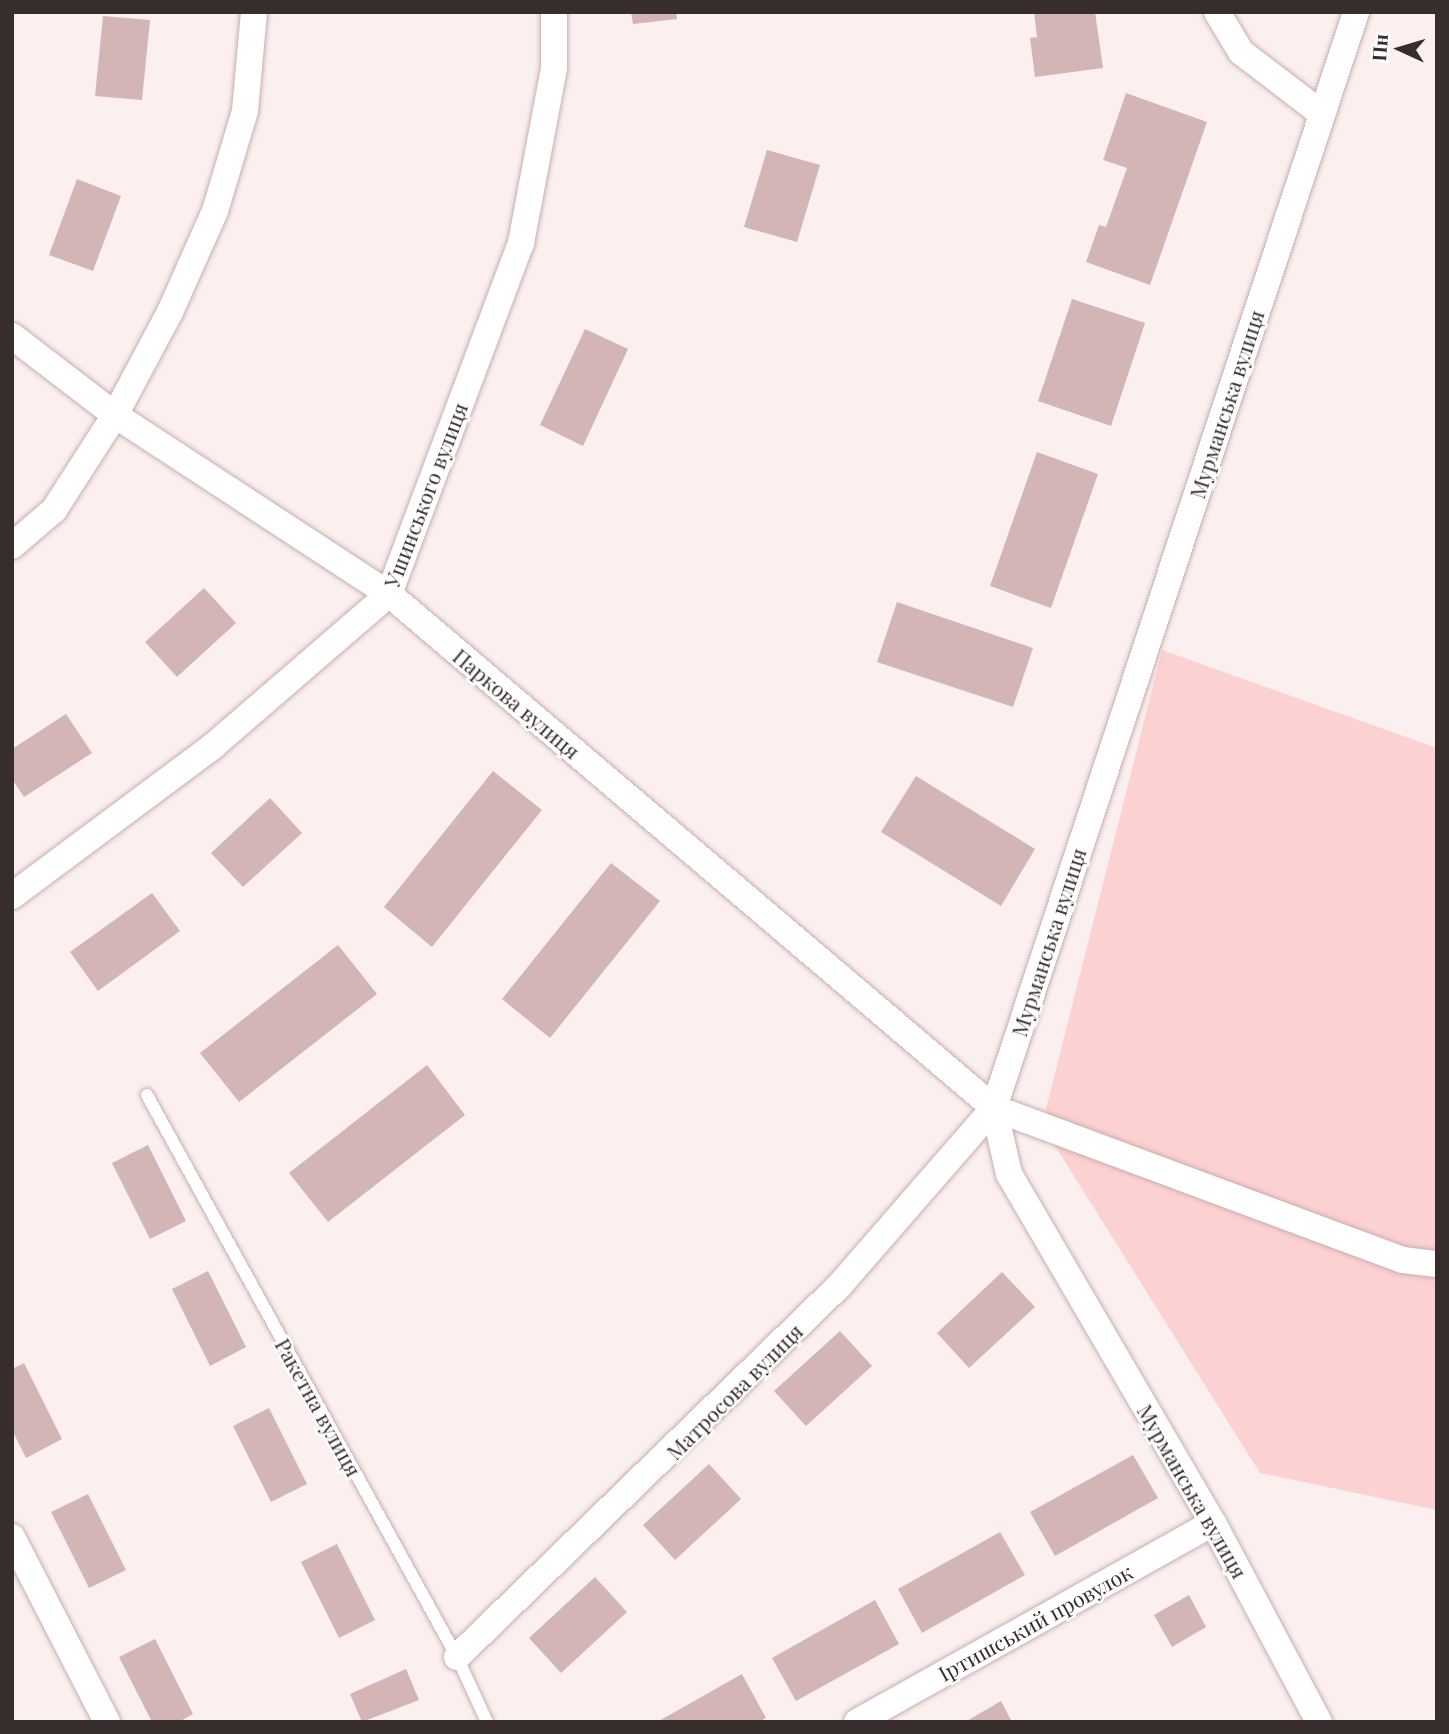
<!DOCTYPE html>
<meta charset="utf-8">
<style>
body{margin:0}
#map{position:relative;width:1449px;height:1734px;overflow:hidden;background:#fbefef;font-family:"Playfair Display",serif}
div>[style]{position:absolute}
.green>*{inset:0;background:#fcd1d2}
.building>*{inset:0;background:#d3b5b6}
.roads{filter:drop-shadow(0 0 2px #caadae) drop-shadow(0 0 2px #caadae)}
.lane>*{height:12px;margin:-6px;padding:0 6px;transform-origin:6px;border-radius:6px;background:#fff}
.street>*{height:26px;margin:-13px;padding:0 13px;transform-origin:13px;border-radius:13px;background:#fff}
span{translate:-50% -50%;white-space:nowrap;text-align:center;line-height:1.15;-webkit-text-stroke:5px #fff;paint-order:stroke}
.street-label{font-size:21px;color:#382d2d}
.frame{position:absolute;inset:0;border:14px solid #382d2d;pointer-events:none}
.north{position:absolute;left:1365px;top:14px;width:70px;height:70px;-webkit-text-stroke:5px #fff;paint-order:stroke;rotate:274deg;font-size:19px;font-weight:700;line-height:28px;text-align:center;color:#382d2d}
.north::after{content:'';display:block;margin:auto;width:24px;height:32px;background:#382d2d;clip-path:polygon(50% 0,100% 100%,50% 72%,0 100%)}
</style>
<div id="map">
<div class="green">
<div style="clip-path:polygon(1162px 650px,1437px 748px,1437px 1510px,1260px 1473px,1042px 1125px)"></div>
</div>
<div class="building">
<div style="clip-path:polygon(631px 12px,676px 12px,677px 19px,633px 24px)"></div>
<div style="clip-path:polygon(1034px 12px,1095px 12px,1103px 68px,1035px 77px,1030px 38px,1037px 37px)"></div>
<div style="clip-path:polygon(103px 16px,150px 20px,142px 100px,95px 96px)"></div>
<div style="clip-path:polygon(1126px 93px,1207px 122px,1150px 285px,1086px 262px,1099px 225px,1106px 227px,1127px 168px,1103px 160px)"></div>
<div style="clip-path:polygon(767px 150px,820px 165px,797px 242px,744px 227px)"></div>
<div style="clip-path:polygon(77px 179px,121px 196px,93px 271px,49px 255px)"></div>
<div style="clip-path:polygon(1072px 299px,1145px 323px,1111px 426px,1038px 401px)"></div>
<div style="clip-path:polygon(585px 329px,628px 349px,583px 446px,540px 425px)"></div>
<div style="clip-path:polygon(1037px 452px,1098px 474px,1051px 608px,990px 586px)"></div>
<div style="clip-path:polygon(204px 588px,236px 623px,177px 677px,145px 642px)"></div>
<div style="clip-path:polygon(897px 602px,1033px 648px,1013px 707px,877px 662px)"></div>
<div style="clip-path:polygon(66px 714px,92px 753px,24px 797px,12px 779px,12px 749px)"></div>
<div style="clip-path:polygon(493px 771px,542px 810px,432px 947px,384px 907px)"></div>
<div style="clip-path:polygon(916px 776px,1035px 849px,1001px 906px,881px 832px)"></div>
<div style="clip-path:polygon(270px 798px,302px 833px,243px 887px,211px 853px)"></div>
<div style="clip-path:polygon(611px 863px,660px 901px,550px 1038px,502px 999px)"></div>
<div style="clip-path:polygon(152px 893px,180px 931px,98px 991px,70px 952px)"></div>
<div style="clip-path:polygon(338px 945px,377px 994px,239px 1102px,200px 1053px)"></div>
<div style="clip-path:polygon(427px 1065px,465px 1115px,328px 1222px,289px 1173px)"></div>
<div style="clip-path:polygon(148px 1145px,186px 1221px,150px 1239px,112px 1163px)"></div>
<div style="clip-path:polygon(208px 1271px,246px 1347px,210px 1366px,172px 1289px)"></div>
<div style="clip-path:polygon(1002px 1272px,1035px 1307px,969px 1368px,937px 1333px)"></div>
<div style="clip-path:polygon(840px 1331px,872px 1366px,806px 1426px,774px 1391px)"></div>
<div style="clip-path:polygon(24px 1363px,62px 1439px,26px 1458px,12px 1430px,12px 1369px)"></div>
<div style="clip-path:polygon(269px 1408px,307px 1484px,271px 1502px,233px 1426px)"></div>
<div style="clip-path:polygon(1133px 1455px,1158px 1498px,1055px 1556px,1030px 1512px)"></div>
<div style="clip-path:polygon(709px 1464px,741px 1499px,675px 1560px,643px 1525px)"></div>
<div style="clip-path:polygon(88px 1494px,126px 1570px,89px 1588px,51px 1512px)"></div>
<div style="clip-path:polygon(1000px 1532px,1025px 1575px,922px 1633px,898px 1589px)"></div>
<div style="clip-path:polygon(337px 1544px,375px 1620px,339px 1638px,301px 1562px)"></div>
<div style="clip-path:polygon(595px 1577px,627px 1612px,561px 1673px,529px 1638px)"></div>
<div style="clip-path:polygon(1189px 1595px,1206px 1627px,1172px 1647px,1154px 1615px)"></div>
<div style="clip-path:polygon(875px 1600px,899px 1644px,796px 1701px,772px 1658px)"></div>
<div style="clip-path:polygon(155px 1639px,193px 1714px,179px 1722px,152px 1722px,119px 1657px)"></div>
<div style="clip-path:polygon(406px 1669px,419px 1700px,362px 1722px,350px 1694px)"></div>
<div style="clip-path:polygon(742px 1674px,766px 1718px,759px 1722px,657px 1722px)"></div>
<div style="clip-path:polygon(1001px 1701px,1012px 1722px,965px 1722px)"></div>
</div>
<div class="roads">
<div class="lane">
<div style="left:147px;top:1095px;width:642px;rotate:61.12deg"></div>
<div style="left:457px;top:1657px;width:72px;rotate:65.2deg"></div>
</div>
<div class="street">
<div style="left:1217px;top:12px;width:47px;rotate:59deg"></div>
<div style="left:1241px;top:52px;width:102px;rotate:37.4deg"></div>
<div style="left:12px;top:336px;width:130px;rotate:37.5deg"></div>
<div style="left:115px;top:415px;width:327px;rotate:33.2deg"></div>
<div style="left:389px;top:594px;width:794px;rotate:40.35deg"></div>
<div style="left:994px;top:1108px;width:436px;rotate:20.4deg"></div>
<div style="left:1403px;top:1260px;width:34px;rotate:7deg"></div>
<div style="left:12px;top:546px;width:55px;rotate:-40.6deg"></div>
<div style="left:54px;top:510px;width:113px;rotate:-57.3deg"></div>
<div style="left:115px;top:415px;width:117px;rotate:-61.9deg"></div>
<div style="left:170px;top:312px;width:111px;rotate:-66deg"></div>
<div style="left:215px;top:211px;width:104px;rotate:-73.3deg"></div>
<div style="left:245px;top:111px;width:99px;rotate:-84.8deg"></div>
<div style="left:12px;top:896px;width:251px;rotate:-36.7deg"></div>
<div style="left:213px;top:746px;width:233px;rotate:-40.8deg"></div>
<div style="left:389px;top:594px;width:375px;rotate:-69.4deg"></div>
<div style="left:521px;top:243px;width:178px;rotate:-79.3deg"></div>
<div style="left:554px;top:68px;width:56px;rotate:-90deg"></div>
<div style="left:12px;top:1537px;width:208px;rotate:62.8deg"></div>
<div style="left:457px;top:1657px;width:534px;rotate:-44.17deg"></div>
<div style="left:840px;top:1285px;width:235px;rotate:-49deg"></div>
<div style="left:857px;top:1722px;width:408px;rotate:-29.2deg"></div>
<div style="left:1319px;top:1722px;width:225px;rotate:-118deg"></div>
<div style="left:1213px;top:1523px;width:404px;rotate:-120.3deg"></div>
<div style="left:1009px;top:1174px;width:68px;rotate:-102.8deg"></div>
<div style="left:994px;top:1108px;width:1154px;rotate:-71.72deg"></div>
</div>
</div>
<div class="street-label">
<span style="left:1226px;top:404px;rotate:-72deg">Мурманська вулиця</span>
<span style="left:425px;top:495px;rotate:-69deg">Ушинського вулиця</span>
<span style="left:517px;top:703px;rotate:40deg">Паркова вулиця</span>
<span style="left:1048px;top:942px;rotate:-72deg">Мурманська вулиця</span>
<span style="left:734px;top:1391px;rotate:-45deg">Матросова вулиця</span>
<span style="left:319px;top:1407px;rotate:61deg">Ракетна вулиця</span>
<span style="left:1193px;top:1491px;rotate:60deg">Мурманська вулиця</span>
<span style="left:1035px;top:1622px;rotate:-29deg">Іртишський провулок</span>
</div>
<div class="frame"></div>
<div class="north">Пн</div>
</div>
